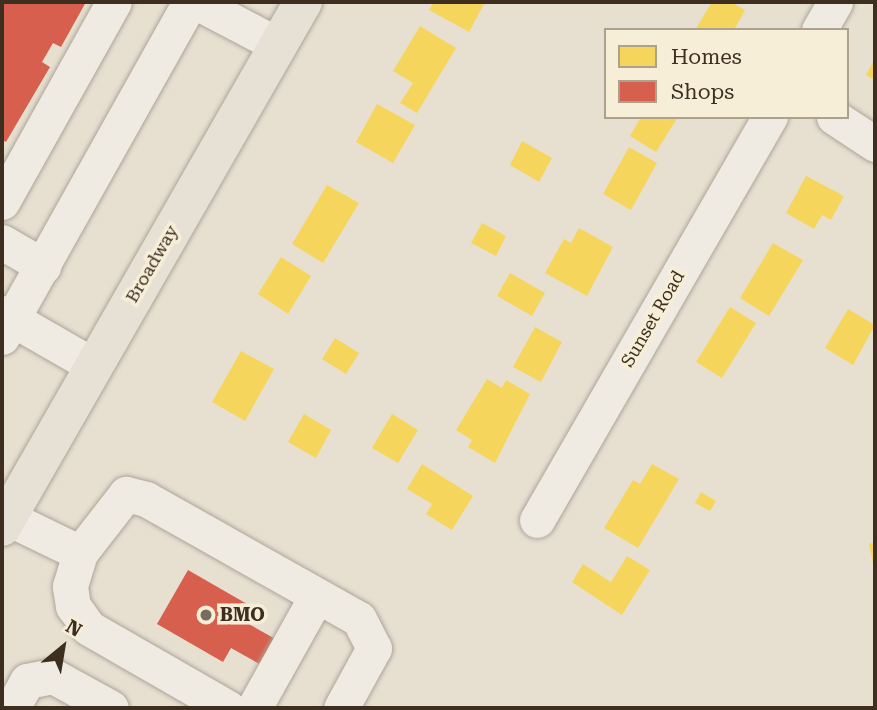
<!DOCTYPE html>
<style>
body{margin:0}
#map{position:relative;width:877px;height:710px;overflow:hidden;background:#e7e0d1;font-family:"Roboto Serif",serif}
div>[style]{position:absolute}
.homes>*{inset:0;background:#f6d55c}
.shops>*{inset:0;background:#d6604d}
.roads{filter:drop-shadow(0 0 2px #ada599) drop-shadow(0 0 2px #ada599)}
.minor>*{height:35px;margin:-17.5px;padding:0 17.5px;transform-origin:17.5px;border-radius:17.5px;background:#efebe3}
.major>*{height:38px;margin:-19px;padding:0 19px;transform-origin:19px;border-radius:19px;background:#e6e1d4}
.dots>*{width:19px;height:19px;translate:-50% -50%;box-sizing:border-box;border:4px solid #f7eed8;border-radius:50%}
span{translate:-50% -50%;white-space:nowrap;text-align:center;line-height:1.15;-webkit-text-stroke:7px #f7eed8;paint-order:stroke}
.street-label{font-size:18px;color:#3d2e20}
.poi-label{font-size:18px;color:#3d2e20;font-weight:700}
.left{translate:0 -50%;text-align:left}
.frame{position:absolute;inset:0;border:4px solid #3d2e20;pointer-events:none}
.legend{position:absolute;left:604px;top:28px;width:245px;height:91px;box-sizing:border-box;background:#f7eed8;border:2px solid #ada18e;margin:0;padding:9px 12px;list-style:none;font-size:21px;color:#3d2e20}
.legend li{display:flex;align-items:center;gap:14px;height:35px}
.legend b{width:35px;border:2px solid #ada18e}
.north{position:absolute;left:28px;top:612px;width:70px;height:70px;-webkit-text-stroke:5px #f7eed8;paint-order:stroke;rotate:30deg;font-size:19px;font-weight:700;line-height:28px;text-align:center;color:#3d2e20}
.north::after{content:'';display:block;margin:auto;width:24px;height:32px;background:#3d2e20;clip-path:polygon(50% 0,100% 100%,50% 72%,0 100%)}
</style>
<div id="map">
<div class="homes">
<div style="clip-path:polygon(434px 2px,485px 2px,469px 32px,429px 10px)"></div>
<div style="clip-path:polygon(712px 2px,731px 2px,745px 10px,734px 30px,695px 30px)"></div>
<div style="clip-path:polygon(420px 26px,456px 48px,417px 113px,400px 103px,413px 83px,393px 71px)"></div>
<div style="clip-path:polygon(875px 58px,875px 80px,866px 75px)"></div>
<div style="clip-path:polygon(377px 104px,415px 125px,393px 163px,356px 142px)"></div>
<div style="clip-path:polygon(641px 117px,678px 117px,656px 152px,630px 136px)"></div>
<div style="clip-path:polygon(522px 141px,552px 158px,539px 182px,510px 165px)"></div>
<div style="clip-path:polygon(629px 147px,657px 163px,631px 210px,603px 194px)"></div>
<div style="clip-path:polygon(806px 176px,844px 196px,831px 220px,822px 215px,814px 229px,786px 213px)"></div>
<div style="clip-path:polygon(327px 185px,359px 203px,323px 263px,292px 244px)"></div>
<div style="clip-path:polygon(482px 223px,506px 236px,496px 256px,471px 243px)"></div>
<div style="clip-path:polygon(579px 228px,613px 247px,587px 296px,545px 273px,564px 239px,571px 243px)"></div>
<div style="clip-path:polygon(773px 243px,803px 260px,769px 316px,740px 298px)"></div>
<div style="clip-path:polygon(281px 257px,311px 276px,288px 314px,258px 294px)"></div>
<div style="clip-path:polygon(510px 273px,545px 293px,532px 316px,497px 296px)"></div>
<div style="clip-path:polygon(730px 307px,756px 323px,722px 378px,696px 362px)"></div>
<div style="clip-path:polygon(848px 309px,875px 325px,853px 365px,825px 348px)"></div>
<div style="clip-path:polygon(535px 327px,562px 342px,541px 382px,513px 367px)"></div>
<div style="clip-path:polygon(335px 338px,359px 353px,346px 374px,322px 359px)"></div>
<div style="clip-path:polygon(241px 351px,274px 369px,245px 421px,212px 402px)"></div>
<div style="clip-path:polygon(487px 379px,502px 388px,506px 380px,530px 394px,495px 463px,468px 447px,472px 440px,456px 430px)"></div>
<div style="clip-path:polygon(304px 414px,331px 430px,316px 458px,288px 442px)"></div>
<div style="clip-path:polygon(392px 414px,418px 430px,398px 463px,372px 448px)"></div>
<div style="clip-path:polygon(422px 464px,473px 496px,452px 530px,426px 514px,432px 504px,407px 489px)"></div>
<div style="clip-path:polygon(652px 464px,679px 479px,638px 548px,604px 528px,633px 480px,640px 484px)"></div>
<div style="clip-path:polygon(701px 492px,716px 501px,710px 511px,695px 503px)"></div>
<div style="clip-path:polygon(875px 542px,875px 568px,874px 568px,869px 544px)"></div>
<div style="clip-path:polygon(627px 556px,650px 570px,622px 615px,572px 582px,583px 564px,611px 582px)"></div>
</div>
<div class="shops">
<div style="clip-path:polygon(2px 2px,86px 2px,61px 47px,53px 43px,42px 62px,50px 67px,6px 142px,2px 140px)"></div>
<div style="clip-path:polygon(188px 570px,254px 608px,247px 623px,286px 645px,272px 671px,231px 648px,223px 662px,157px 624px)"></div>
</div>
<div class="roads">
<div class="minor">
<div style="left:196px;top:2px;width:93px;rotate:27.7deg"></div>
<div style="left:819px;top:30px;width:32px;rotate:-60deg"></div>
<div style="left:834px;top:117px;width:49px;rotate:33.4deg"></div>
<div style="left:2px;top:202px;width:229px;rotate:-60.8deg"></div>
<div style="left:2px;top:242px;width:48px;rotate:30.3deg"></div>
<div style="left:2px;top:313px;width:106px;rotate:29.9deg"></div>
<div style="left:2px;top:337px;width:384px;rotate:-60.7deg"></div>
<div style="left:2px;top:515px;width:87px;rotate:26deg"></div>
<div style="left:537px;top:520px;width:466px;rotate:-60deg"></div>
<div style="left:12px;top:708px;width:31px;rotate:-61deg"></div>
<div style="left:27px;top:681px;width:26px;rotate:-11deg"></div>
<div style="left:53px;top:676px;width:66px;rotate:28.9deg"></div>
<div style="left:228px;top:708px;width:160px;rotate:-150.1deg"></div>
<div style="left:89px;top:628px;width:27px;rotate:-126deg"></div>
<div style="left:73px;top:606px;width:20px;rotate:-99deg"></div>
<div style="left:70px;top:586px;width:34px;rotate:-73deg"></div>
<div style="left:80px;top:553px;width:75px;rotate:-52.1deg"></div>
<div style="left:126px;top:494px;width:21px;rotate:14deg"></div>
<div style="left:146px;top:499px;width:244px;rotate:29.4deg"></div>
<div style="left:359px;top:619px;width:33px;rotate:63deg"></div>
<div style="left:374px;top:648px;width:68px;rotate:118.8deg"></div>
<div style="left:254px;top:708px;width:127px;rotate:-60.8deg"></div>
</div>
<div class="major">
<div style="left:2px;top:527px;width:605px;rotate:-60.17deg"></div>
</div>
</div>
<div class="dots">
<div style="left:206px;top:615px;background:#786c5e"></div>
</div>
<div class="street-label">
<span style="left:152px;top:264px;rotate:-60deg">Broadway</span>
<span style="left:653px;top:319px;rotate:-60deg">Sunset Road</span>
</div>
<div class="poi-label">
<span class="left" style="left:220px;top:615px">BMO</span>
</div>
<div class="frame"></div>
<ul class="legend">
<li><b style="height:19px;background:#f6d55c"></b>Homes</li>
<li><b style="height:19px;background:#d6604d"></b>Shops</li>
</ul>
<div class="north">N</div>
</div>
